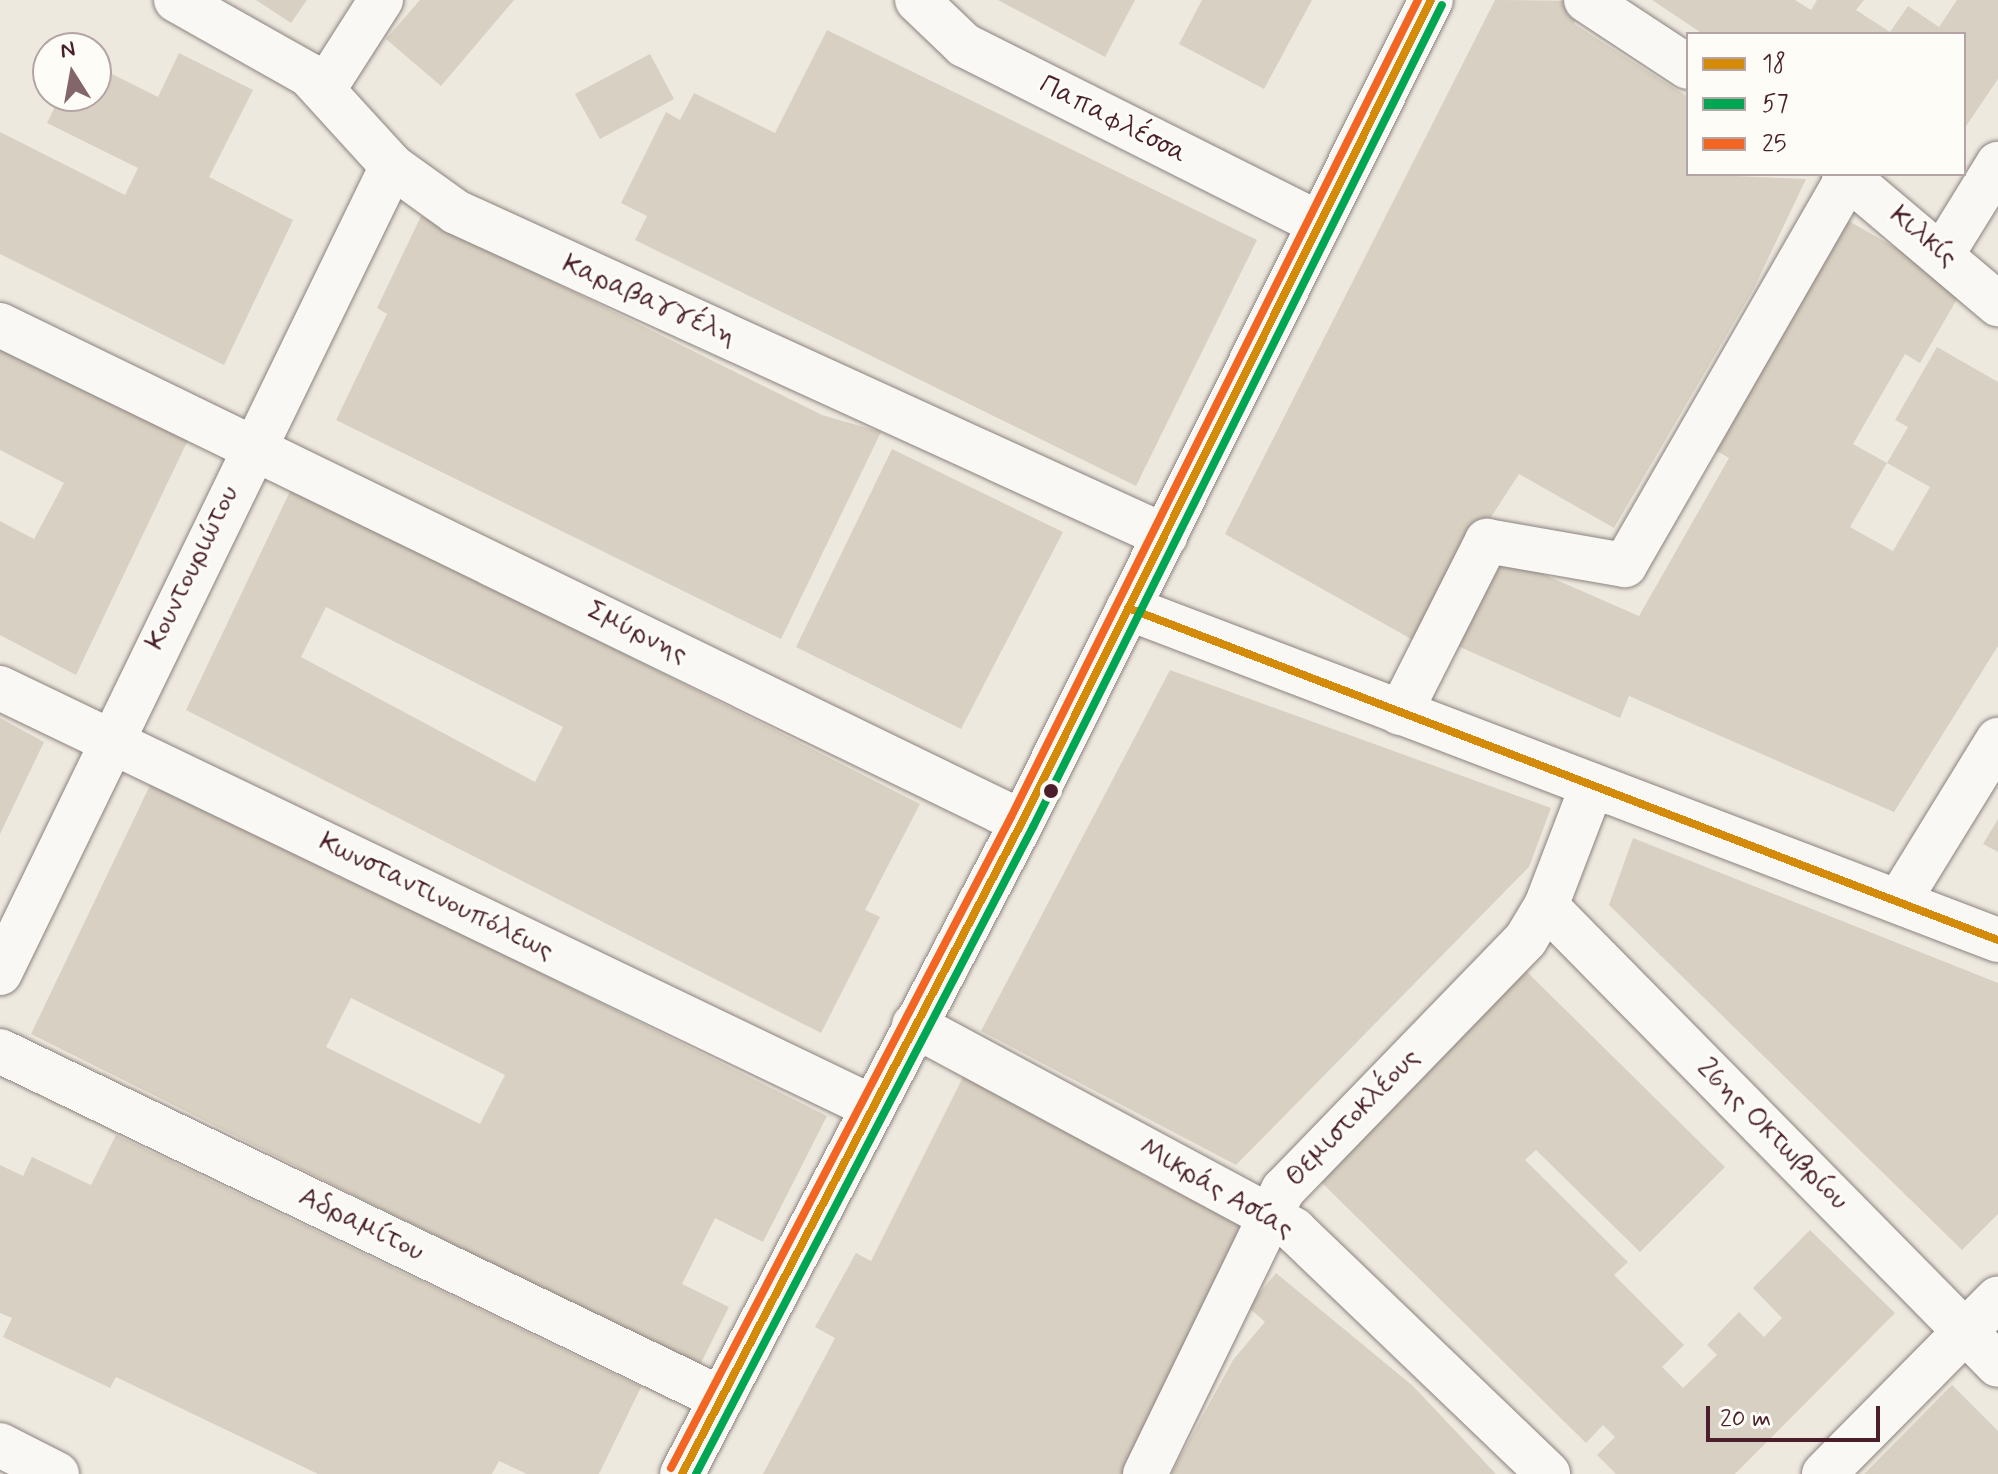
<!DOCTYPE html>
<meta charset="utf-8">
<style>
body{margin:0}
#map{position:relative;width:1998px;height:1474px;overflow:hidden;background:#eee9df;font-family:Mynerve,sans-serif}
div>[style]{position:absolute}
.building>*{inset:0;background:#d8d0c2}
.roads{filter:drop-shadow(0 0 2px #8c827f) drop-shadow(0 0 2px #8c827f)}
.street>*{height:44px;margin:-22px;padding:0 22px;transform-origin:22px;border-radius:22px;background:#f9f8f5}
.secondary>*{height:44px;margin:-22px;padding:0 22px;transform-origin:22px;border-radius:22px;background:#f9f8f5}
.bus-1>*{height:8px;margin:-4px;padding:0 4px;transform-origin:4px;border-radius:4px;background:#d48b09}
.bus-2>*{height:8px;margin:-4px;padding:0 4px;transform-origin:4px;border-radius:4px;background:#00a651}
.bus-3>*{height:8px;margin:-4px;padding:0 4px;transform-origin:4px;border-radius:4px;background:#f26522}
.dots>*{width:22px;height:22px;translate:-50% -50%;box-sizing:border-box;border:4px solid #fdfcf7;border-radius:50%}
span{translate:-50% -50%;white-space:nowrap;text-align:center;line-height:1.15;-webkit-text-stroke:6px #fdfcf7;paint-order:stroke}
.street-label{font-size:28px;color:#4a1f2b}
.legend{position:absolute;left:1686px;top:32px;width:280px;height:144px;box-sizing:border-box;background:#fdfcf7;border:2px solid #b5a4a5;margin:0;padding:10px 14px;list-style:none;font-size:24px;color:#4a1f2b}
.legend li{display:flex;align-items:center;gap:16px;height:40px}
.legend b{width:40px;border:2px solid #b5a4a5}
.north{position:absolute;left:32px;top:32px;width:80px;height:80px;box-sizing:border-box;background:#fdfcf7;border:2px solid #b5a4a5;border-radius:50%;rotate:349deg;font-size:22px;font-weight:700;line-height:32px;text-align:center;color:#4a1f2b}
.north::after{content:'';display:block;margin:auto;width:28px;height:36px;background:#83666a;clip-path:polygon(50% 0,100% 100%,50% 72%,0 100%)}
.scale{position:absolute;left:1706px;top:1406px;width:174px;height:36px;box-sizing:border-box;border:4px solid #4a1f2b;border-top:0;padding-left:10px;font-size:24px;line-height:28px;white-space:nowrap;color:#4a1f2b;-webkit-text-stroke:6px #fdfcf7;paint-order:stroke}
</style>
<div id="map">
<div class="building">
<div style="clip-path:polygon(256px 0,307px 0,291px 23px)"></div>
<div style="clip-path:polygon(420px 0,514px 0,441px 86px,386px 39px)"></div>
<div style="clip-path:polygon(998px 0,1135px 0,1105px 57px)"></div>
<div style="clip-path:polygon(1202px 0,1312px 0,1264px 89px,1179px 44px)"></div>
<div style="clip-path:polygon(1495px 0,1583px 1px,1574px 24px,1688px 97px,1688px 174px,1806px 179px,1754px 288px,1614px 528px,1519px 474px,1469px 551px,1420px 644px,1225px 534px)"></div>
<div style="clip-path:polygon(1652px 0,1795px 0,1811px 10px,1817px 0,1864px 0,1856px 10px,1890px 32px,1908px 6px,1939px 27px,1957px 0,1998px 0,1998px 79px,1964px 129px,1964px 34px,1703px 34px)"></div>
<div style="clip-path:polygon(827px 30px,1257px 240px,1136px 486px,635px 240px,647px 216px,621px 203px,666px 112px,680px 120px,694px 93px,775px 133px)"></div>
<div style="clip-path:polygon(179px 53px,253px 90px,209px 177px,293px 220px,224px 365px,0 254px,0 132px,125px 195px,138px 168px,47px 123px,60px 96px,96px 96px,96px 66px,158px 97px)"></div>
<div style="clip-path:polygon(650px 54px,674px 99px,600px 139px,575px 94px)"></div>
<div style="clip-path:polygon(421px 216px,822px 415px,881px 432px,781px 639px,336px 420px,387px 314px,377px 308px)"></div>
<div style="clip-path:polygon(evenodd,1847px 220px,1964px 287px,1920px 363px,1905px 354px,1853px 444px,1887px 463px,1908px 427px,1895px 420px,1937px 347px,1998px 382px,1998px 646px,1894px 812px,1629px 696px,1620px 718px,1444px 640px,1486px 549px,1639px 616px,1729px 458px,1715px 450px,1847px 220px,1887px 463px,1930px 487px,1893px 551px,1850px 527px,1887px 463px)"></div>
<div style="clip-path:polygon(0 343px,188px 440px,76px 675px,0 635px,0 521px,34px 539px,64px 483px,0 450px)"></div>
<div style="clip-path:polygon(892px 449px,1063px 532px,961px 729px,796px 647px)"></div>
<div style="clip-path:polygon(evenodd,293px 485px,920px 804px,865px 910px,880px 917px,821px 1033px,186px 710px,293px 485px,326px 607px,563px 727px,535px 782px,301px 657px,326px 607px)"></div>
<div style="clip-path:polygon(1170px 670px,1551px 808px,1529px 867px,1236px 1165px,981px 1031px)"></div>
<div style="clip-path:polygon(0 718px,44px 742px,0 834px)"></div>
<div style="clip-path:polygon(evenodd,153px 779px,827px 1116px,763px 1242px,715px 1218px,682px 1284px,729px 1307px,699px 1367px,31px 1034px,153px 779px,351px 998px,505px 1075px,480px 1124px,326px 1047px,351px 998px)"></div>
<div style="clip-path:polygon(1998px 819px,1998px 852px,1983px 844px)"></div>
<div style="clip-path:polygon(1633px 838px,1998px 983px,1998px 1214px,1962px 1250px,1609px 905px)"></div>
<div style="clip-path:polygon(1524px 969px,1725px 1167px,1640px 1252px,1536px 1150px,1525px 1160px,1628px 1262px,1614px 1275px,1684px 1345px,1662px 1367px,1683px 1388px,1717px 1355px,1707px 1345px,1739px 1312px,1764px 1337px,1782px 1318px,1753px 1288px,1810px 1230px,1895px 1313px,1735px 1474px,1616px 1474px,1597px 1455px,1615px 1437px,1603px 1425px,1586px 1443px,1317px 1178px)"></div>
<div style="clip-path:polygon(968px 1067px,1255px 1221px,1127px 1474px,763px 1474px,835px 1338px,815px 1327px,856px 1253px,871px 1261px)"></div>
<div style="clip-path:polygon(116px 1135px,641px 1387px,599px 1474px,527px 1474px,499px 1461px,492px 1474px,318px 1474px,116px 1377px,110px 1388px,3px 1337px,12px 1318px,0 1313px,0 1165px,23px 1176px,32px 1157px,91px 1185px)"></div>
<div style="clip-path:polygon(1276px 1273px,1413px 1386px,1496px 1474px,1171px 1474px,1233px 1360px,1265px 1322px,1248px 1307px)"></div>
<div style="clip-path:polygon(1952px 1385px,1998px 1431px,1998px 1474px,1864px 1474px)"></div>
</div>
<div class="roads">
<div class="street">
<div style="left:176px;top:0;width:153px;rotate:29.4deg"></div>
<div style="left:309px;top:75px;width:123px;rotate:47.6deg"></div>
<div style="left:392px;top:166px;width:79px;rotate:35.7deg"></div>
<div style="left:456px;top:212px;width:780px;rotate:24.56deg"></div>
<div style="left:917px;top:0;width:65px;rotate:43.8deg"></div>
<div style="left:964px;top:45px;width:398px;rotate:26.7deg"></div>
<div style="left:1586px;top:0;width:122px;rotate:33.3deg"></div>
<div style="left:324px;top:89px;width:106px;rotate:-57.4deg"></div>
<div style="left:1844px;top:174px;width:202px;rotate:40.2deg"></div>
<div style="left:1943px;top:253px;width:105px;rotate:-58.3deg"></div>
<div style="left:0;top:325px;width:1136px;rotate:25.93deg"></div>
<div style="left:0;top:688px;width:967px;rotate:25.66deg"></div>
<div style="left:1400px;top:713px;width:193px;rotate:-63.2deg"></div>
<div style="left:1487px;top:541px;width:140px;rotate:9.9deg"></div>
<div style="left:1625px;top:565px;width:448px;rotate:-60.1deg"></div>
<div style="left:1900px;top:899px;width:187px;rotate:-58.4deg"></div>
<div style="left:1546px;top:906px;width:644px;rotate:45.44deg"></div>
<div style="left:0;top:973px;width:897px;rotate:-64.09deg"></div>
<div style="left:914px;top:1025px;width:432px;rotate:28.3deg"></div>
<div style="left:1294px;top:1230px;width:352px;rotate:43.8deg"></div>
<div style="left:0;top:1051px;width:801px;rotate:25.73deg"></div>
<div style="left:1145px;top:1474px;width:316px;rotate:-64.1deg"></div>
<div style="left:1283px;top:1190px;width:349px;rotate:-45.9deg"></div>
<div style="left:1526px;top:939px;width:39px;rotate:-59deg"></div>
<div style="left:1546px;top:906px;width:129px;rotate:-69deg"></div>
<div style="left:1824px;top:1474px;width:247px;rotate:-45.3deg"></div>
</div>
<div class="secondary">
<div style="left:1128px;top:608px;width:931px;rotate:20.89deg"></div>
<div style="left:0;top:1445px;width:64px;rotate:27deg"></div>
<div style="left:682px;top:1474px;width:735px;rotate:-62.46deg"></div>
<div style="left:1022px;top:822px;width:918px;rotate:-63.55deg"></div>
</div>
</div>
<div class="bus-1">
<div style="left:1128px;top:608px;width:931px;rotate:20.89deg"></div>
<div style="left:682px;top:1474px;width:735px;rotate:-62.46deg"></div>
<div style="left:1022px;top:822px;width:918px;rotate:-63.55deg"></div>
</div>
<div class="bus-2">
<div style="left:696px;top:1474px;width:730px;rotate:-62.49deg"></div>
<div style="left:1033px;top:827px;width:918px;rotate:-63.55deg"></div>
</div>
<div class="bus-3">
<div style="left:671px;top:1468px;width:734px;rotate:-62.42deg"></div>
<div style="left:1011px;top:817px;width:913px;rotate:-63.52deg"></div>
</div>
<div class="dots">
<div style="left:1051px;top:791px;background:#4a1f2b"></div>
</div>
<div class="street-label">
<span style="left:1113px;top:120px;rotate:27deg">Παπαφλέσσα</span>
<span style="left:1923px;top:237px;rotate:40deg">Κιλκίς</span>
<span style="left:649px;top:301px;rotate:24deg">Καραβαγγέλη</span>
<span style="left:193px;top:568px;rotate:-64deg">Κουντουριώτου</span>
<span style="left:637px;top:633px;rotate:26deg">Σμύρνης</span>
<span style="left:436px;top:897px;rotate:26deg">Κωνσταντινουπόλεως</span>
<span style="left:1353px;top:1118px;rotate:-46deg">Θεμιστοκλέους</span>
<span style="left:1772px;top:1135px;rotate:45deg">26ης Οκτωβρίου</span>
<span style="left:1216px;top:1189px;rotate:30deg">Μικράς Ασίας</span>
<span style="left:361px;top:1225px;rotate:26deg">Αδραμίτου</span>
</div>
<ul class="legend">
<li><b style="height:10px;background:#d48b09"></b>18</li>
<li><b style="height:10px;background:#00a651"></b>57</li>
<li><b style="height:10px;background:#f26522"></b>25</li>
</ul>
<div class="north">N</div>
<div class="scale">20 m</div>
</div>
